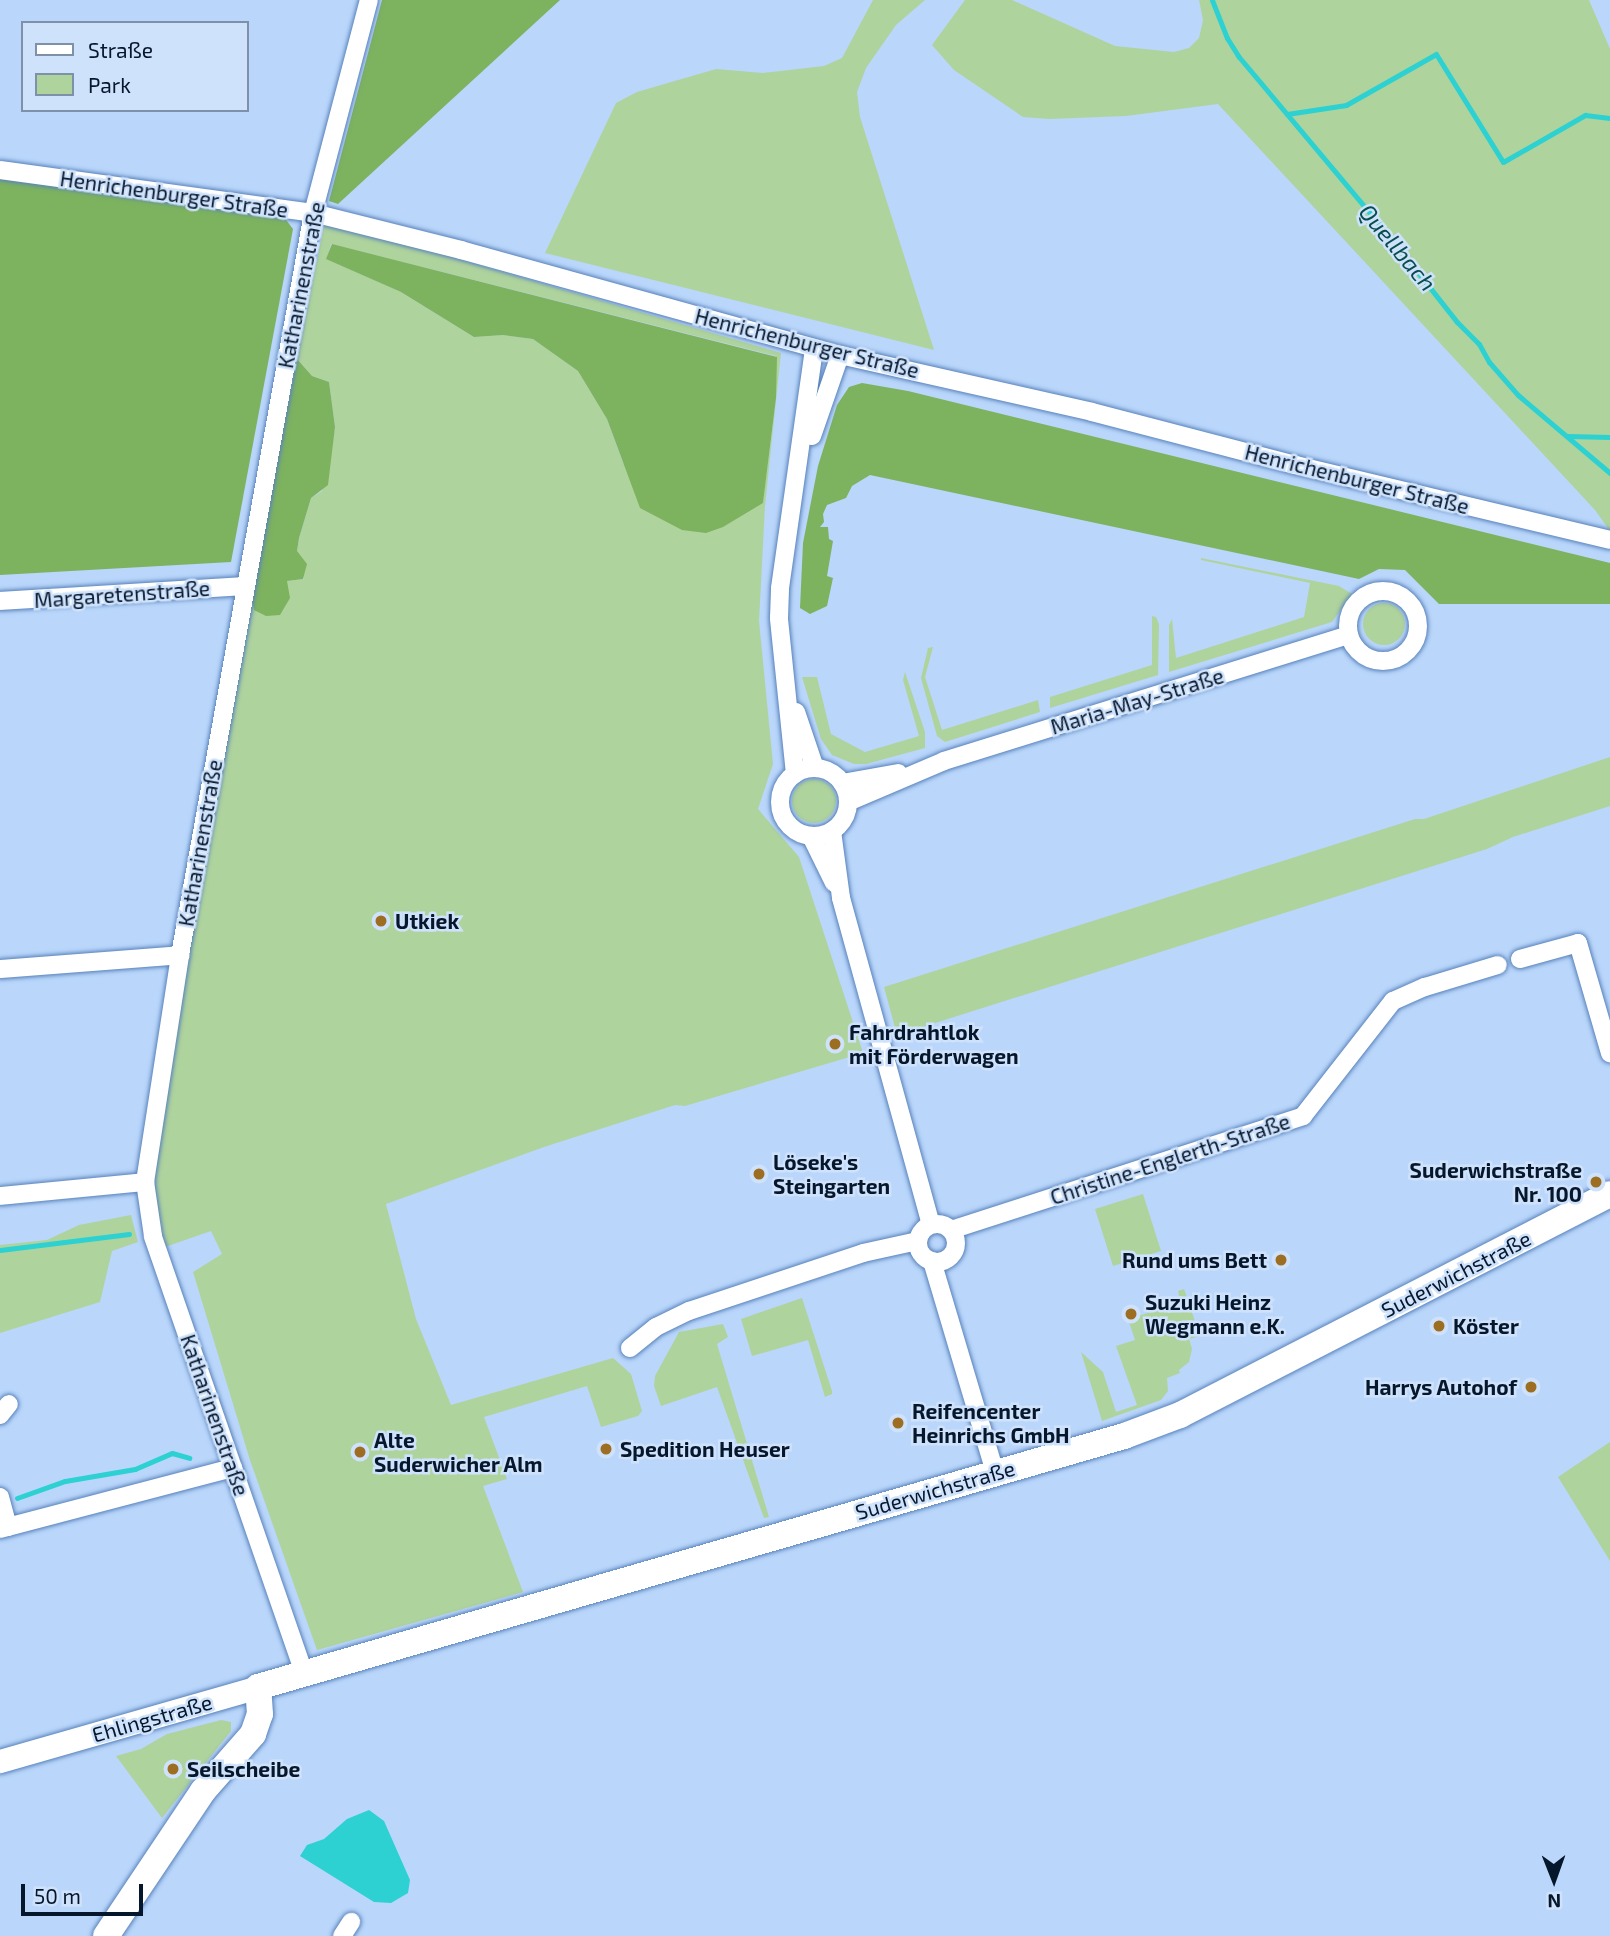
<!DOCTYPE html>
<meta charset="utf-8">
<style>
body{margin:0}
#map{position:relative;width:1610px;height:1936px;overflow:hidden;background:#bad6fb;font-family:"Exo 2",sans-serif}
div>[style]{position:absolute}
.green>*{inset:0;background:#afd39d}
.round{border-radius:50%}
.forest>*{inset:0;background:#7db25f}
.water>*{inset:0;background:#2dd1d1}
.stream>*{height:5px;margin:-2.5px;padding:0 2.5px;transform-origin:2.5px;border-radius:2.5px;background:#2dd1d1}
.roads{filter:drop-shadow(0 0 2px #5782bb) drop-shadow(0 0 2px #5782bb)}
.minor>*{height:18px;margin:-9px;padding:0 9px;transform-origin:9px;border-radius:9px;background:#fff}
.minor>.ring{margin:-9px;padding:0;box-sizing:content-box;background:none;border:18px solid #fff;border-radius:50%}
.tertiary>*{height:23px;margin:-11.5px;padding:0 11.5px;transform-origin:11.5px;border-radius:11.5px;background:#fff}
.secondary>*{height:26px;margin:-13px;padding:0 13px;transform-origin:13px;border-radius:13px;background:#fff}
.dots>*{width:19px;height:19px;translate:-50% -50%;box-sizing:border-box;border:4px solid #cfe2fb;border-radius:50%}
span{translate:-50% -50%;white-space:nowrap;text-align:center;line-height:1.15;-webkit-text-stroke:5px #cfe2fb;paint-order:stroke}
.street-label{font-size:21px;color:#06172c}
.poi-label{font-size:21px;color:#06172c;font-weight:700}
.left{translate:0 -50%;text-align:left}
.right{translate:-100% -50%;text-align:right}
.water-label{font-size:23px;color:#084d4d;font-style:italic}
.legend{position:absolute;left:21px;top:21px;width:228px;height:91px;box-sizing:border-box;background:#cfe2fb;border:2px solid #7f91a8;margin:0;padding:9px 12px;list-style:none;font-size:21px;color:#06172c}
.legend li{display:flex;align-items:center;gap:14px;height:35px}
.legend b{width:35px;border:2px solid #7f91a8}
.north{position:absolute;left:1519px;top:1845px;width:70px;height:70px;-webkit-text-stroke:5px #cfe2fb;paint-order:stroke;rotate:179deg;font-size:19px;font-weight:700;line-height:28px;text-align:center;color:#06172c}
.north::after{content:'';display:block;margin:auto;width:24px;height:32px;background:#06172c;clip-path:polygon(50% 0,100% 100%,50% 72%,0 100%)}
.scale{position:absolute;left:21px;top:1884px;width:122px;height:32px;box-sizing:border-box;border:4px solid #06172c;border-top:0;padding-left:9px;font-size:21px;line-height:24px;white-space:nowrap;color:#06172c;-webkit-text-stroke:5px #cfe2fb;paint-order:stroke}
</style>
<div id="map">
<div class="green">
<div style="clip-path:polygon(873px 0,925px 0,896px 25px,866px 68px,857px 92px,860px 117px,934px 350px,545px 253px,616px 103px,637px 92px,716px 69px,763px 73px,824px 66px,842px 58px)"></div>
<div style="clip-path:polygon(965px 0,1012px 0,1115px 46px,1174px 52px,1189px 48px,1199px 38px,1203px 20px,1199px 0,1589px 0,1610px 49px,1610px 531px,1595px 510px,1218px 104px,1126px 116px,1049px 119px,1023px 117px,954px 70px,932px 45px)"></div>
<div style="clip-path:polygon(evenodd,325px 220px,781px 353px,765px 506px,759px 621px,773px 764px,758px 809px,799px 857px,863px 1053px,685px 1106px,675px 1105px,544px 1147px,386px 1204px,416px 1319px,451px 1405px,613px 1358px,631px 1374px,642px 1411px,638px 1416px,601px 1427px,587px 1386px,484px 1417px,507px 1479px,483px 1486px,523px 1592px,317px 1650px,250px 1460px,193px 1272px,222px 1254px,211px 1231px,165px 1247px,151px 1177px,251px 587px,325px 220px,331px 244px,776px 356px,776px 398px,763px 503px,744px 512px,623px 463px,607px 419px,578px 371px,533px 339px,503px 335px,474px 337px,401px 292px,327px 259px,331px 244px,325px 220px,298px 360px,312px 376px,329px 382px,335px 427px,332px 447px,322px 491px,311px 498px,299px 538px,297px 551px,304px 579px,287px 581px,251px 594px,298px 360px)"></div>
<div style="clip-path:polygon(1201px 558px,1339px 586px,1352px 594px,1332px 622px,1169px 672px,1169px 625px,1172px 619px,1176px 658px,1304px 617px,1310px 583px,1201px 560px)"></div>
<div class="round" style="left:1363px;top:603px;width:42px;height:42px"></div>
<div style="clip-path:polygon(1152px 616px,1156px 617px,1159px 624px,1158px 675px,1050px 708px,1050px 697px,1152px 665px)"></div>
<div style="clip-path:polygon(933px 647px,925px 677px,942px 730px,1038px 700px,1040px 712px,945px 742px,937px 736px,921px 678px,928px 648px)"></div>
<div style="clip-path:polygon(905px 672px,925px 732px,925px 748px,866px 764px,854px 764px,832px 755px,821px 739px,802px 677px,817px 677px,831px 734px,865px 752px,919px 736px,903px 680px)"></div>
<div style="clip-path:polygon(1610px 757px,1610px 806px,1513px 837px,1487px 849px,897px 1035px,884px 987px,1415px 819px,1424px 819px)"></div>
<div class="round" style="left:792px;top:779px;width:44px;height:44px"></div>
<div style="clip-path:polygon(1143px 1194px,1161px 1251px,1113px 1266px,1095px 1209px)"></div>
<div style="clip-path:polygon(131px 1215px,138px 1242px,112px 1251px,100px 1302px,0 1333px,0 1245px,47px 1240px,79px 1225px)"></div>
<div style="clip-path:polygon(1184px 1289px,1200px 1336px,1189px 1339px,1192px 1349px,1189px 1362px,1179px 1370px,1180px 1373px,1167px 1378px,1168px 1391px,1161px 1400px,1102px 1421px,1081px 1352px,1103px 1372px,1116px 1412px,1137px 1405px,1116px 1346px,1135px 1340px,1128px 1319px,1181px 1303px,1178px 1291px)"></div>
<div style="clip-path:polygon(802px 1298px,832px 1391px,832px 1394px,825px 1397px,808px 1340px,752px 1356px,741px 1319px)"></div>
<div style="clip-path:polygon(723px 1324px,728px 1337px,717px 1344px,769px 1517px,764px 1518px,717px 1387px,661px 1406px,654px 1386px,655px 1376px,679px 1332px)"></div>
<div style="clip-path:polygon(1610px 1442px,1610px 1561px,1558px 1477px)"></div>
<div style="clip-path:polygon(221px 1720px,231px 1722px,231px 1731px,162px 1818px,116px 1756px,141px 1749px,167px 1734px)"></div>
</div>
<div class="forest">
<div style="clip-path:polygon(382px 0,560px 0,338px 204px,329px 201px)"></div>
<div style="clip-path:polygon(0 179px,283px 216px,293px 229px,231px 562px,0 575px)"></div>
<div style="clip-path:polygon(332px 244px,777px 357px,776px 398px,763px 503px,723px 527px,706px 533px,682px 530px,640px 508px,607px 419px,578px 371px,533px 339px,503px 335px,474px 337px,401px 292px,326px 259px)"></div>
<div style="clip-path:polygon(297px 359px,312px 376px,329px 382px,335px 427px,328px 485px,311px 498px,299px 538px,297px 551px,307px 564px,303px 579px,287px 581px,290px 598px,280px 615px,266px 616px,254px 610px,251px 594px)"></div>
<div style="clip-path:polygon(862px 383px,908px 391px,1610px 563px,1610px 604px,1439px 604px,1405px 570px,1379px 569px,1359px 579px,870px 475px,852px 486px,846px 498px,827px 505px,823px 514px,824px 522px,820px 527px,828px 527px,829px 539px,833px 541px,827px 576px,833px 578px,827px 606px,810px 614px,800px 608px,803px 543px,818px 466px,837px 405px,849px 387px)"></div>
</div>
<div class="water">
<div style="clip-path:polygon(369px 1810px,384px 1821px,410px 1880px,408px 1893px,391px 1903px,374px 1902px,300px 1856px,307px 1845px,324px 1839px,347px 1819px)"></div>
</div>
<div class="stream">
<div style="left:1212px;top:0;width:41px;rotate:68.5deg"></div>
<div style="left:1227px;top:38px;width:22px;rotate:58deg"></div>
<div style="left:1239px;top:57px;width:241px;rotate:50deg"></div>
<div style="left:1394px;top:242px;width:102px;rotate:51.8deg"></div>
<div style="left:1457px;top:322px;width:31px;rotate:45deg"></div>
<div style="left:1479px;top:344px;width:21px;rotate:61deg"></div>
<div style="left:1489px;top:362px;width:44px;rotate:48.7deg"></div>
<div style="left:1518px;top:395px;width:121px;rotate:40.3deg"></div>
<div style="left:1287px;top:114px;width:60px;rotate:-8.7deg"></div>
<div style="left:1346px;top:105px;width:103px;rotate:-29.5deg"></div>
<div style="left:1436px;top:54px;width:127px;rotate:58.2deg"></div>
<div style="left:1503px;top:162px;width:95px;rotate:-29.8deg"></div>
<div style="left:1585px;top:115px;width:25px;rotate:7deg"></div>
<div style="left:1568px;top:436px;width:42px;rotate:1.4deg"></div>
<div style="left:0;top:1250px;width:130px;rotate:-7.1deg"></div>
<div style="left:17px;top:1498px;width:51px;rotate:-19.5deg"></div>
<div style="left:65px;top:1481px;width:71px;rotate:-9.7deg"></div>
<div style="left:135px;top:1469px;width:40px;rotate:-23.4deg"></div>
<div style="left:172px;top:1453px;width:18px;rotate:16deg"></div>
</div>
<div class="roads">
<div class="minor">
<div style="left:0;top:170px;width:316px;rotate:7.8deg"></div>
<div style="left:313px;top:213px;width:153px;rotate:14deg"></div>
<div style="left:461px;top:250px;width:393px;rotate:15.5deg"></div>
<div style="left:840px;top:355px;width:258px;rotate:12.7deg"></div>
<div style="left:1092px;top:412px;width:211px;rotate:14.6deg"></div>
<div style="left:1296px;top:465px;width:323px;rotate:13.4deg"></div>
<div style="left:812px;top:436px;width:86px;rotate:-70.9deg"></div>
<div class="ring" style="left:1348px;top:591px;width:52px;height:52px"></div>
<div style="left:0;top:601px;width:245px;rotate:-3.5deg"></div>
<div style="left:796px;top:712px;width:59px;rotate:71.3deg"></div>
<div class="ring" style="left:780px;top:768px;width:50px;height:50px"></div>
<div style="left:795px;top:774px;width:157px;rotate:-95.9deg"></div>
<div style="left:779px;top:618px;width:30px;rotate:-88deg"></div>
<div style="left:780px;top:588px;width:242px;rotate:-81.9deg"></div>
<div style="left:842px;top:783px;width:57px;rotate:-10.1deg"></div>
<div style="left:848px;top:802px;width:104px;rotate:-23.1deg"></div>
<div style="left:944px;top:761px;width:424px;rotate:-17.3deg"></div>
<div style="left:832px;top:831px;width:68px;rotate:82.3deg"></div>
<div style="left:841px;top:898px;width:338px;rotate:74.6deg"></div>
<div style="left:811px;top:836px;width:52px;rotate:63.9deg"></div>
<div style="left:1520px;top:959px;width:60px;rotate:-15.4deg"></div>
<div style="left:1578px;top:943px;width:115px;rotate:73.8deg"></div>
<div style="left:0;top:969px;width:181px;rotate:-4.4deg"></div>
<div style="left:0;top:1196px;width:146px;rotate:-5.5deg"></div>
<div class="ring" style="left:918px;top:1224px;width:20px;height:20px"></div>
<div style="left:951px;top:1230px;width:370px;rotate:-17.9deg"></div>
<div style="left:1303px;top:1116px;width:146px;rotate:-52deg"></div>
<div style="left:1393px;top:1001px;width:35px;rotate:-24deg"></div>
<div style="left:1425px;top:987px;width:76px;rotate:-16.8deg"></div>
<div style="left:932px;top:1261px;width:220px;rotate:73.4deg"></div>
<div style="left:630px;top:1348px;width:33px;rotate:-39deg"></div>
<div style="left:656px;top:1327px;width:37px;rotate:-26deg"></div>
<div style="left:689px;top:1311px;width:183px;rotate:-18.4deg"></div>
<div style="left:863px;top:1253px;width:56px;rotate:-12.3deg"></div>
<div style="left:0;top:1415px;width:14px;rotate:-51deg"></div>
<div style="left:0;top:1497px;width:31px;rotate:75deg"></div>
<div style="left:0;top:1529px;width:241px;rotate:-14.7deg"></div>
<div style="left:304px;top:1673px;width:462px;rotate:-109.1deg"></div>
<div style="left:153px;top:1236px;width:55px;rotate:-98.4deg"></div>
<div style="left:145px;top:1182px;width:230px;rotate:-81.2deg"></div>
<div style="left:180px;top:955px;width:754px;rotate:-79.84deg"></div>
<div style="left:313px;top:213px;width:220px;rotate:-75.3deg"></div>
<div style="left:342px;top:1936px;width:17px;rotate:-57deg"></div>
</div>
<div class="tertiary">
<div style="left:0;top:1761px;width:268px;rotate:-16deg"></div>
</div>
<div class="secondary">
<div style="left:106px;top:1936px;width:174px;rotate:-56.2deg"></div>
<div style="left:203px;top:1791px;width:76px;rotate:-48.7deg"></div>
<div style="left:253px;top:1734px;width:21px;rotate:-71deg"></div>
<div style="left:260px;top:1714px;width:27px;rotate:-94deg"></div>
<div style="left:258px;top:1687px;width:902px;rotate:-16.16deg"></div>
<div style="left:1124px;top:1436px;width:60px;rotate:-20.6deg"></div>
<div style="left:1180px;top:1415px;width:483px;rotate:-27.2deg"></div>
</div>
</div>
<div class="dots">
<div style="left:381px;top:921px;background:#9d6e21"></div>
<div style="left:835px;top:1044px;background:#9d6e21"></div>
<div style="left:759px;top:1174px;background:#9d6e21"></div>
<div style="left:1596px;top:1182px;background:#9d6e21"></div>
<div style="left:1281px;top:1260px;background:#9d6e21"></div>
<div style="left:1131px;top:1314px;background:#9d6e21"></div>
<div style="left:1439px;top:1326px;background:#9d6e21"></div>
<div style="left:1531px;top:1387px;background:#9d6e21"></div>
<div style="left:898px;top:1423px;background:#9d6e21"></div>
<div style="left:606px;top:1449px;background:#9d6e21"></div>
<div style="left:360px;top:1452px;background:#9d6e21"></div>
<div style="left:173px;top:1769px;background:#9d6e21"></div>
</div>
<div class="street-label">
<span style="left:174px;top:194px;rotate:8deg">Henrichenburger Straße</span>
<span style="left:301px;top:285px;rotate:-79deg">Katharinenstraße</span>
<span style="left:807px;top:343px;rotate:14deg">Henrichenburger Straße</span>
<span style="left:1357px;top:479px;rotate:14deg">Henrichenburger Straße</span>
<span style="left:122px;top:594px;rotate:-4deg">Margaretenstraße</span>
<span style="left:1137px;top:701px;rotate:-17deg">Maria-May-Straße</span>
<span style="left:200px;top:843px;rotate:-80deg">Katharinenstraße</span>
<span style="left:1170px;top:1159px;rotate:-18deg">Christine-Englerth-Straße</span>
<span style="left:1456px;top:1274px;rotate:-27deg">Suderwichstraße</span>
<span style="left:215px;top:1415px;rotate:71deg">Katharinenstraße</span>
<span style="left:935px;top:1490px;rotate:-16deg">Suderwichstraße</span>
<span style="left:152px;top:1718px;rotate:-16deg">Ehlingstraße</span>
</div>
<div class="poi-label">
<span class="left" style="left:395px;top:921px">Utkiek</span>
<span class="left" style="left:849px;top:1044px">Fahrdrahtlok<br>mit Förderwagen</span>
<span class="left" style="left:773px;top:1174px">Löseke's<br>Steingarten</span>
<span class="right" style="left:1582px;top:1182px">Suderwichstraße<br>Nr. 100</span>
<span class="right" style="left:1267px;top:1260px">Rund ums Bett</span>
<span class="left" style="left:1145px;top:1314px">Suzuki Heinz<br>Wegmann e.K.</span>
<span class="left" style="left:1453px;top:1326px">Köster</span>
<span class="right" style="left:1517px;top:1387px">Harrys Autohof</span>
<span class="left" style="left:912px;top:1423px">Reifencenter<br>Heinrichs GmbH</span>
<span class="left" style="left:374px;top:1452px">Alte<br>Suderwicher Alm</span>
<span class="left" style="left:620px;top:1449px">Spedition Heuser</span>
<span class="left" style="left:187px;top:1769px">Seilscheibe</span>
</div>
<div class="water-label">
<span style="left:1398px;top:247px;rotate:50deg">Quellbach</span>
</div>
<ul class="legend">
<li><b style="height:9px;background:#fff"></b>Straße</li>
<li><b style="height:19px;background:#afd39d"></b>Park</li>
</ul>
<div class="north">N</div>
<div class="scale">50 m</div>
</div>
